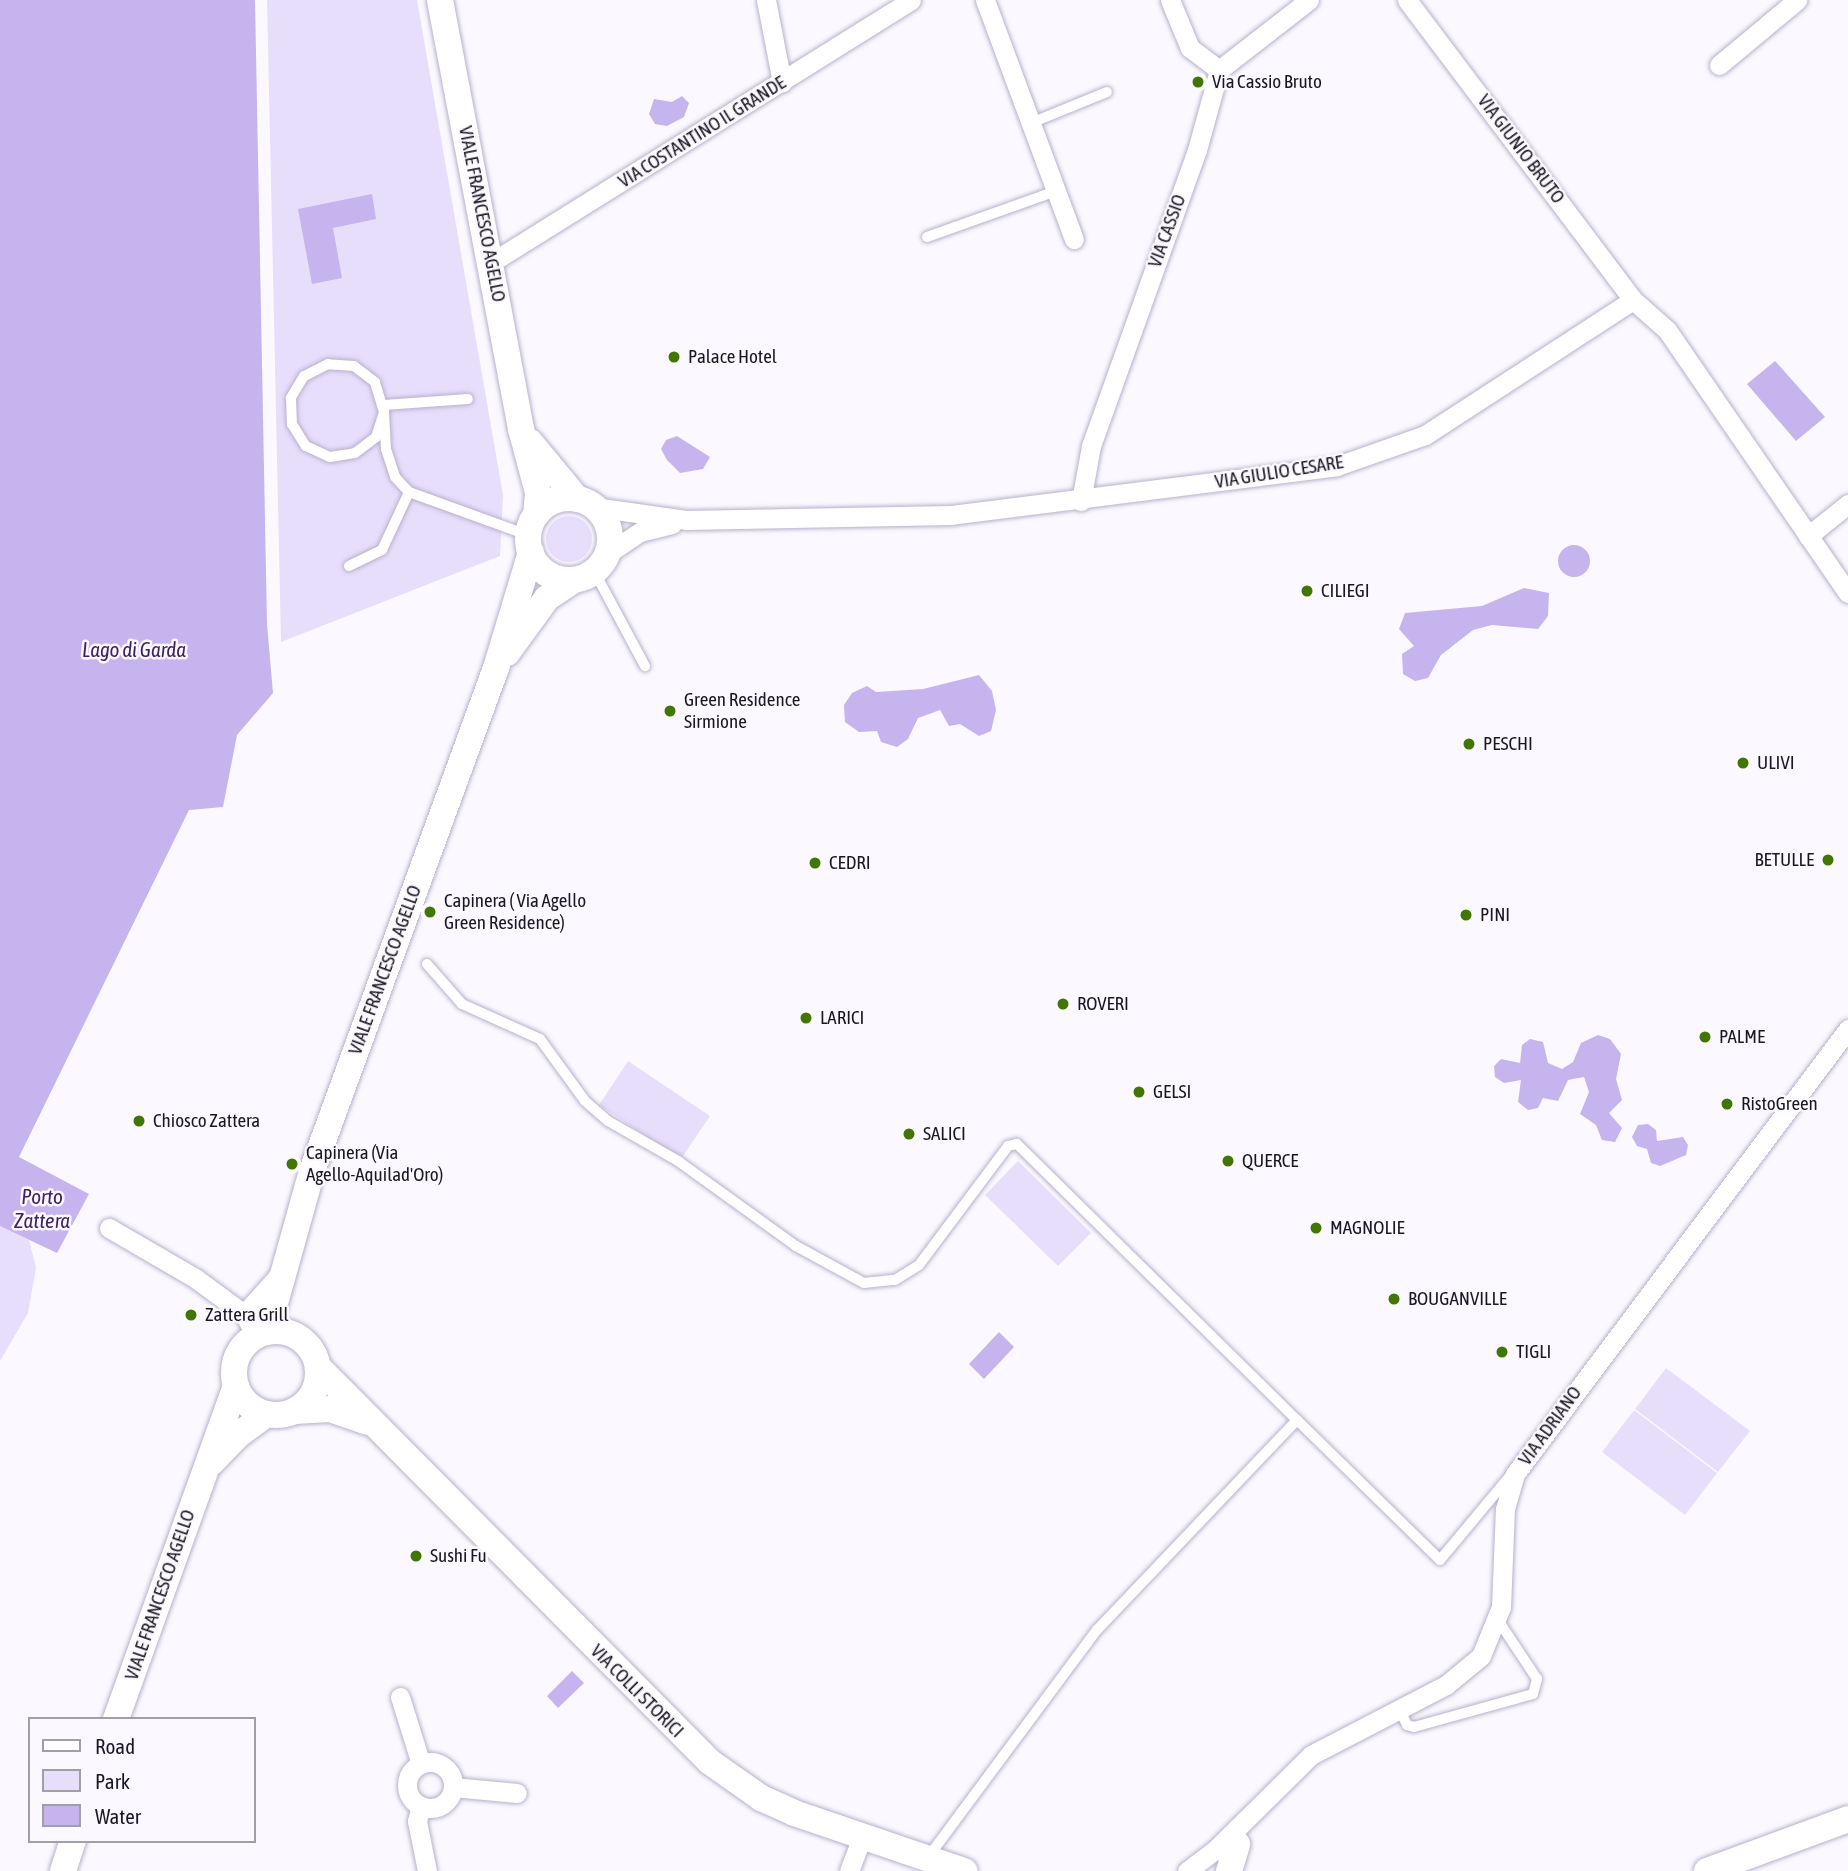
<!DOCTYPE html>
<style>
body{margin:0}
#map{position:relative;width:1848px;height:1871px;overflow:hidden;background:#fbf9ff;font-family:"Asap Condensed",sans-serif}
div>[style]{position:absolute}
.green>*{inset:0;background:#e7defc}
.round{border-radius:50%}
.water>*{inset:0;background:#c6b4ee}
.roads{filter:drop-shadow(0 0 2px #b8b0cb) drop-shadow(0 0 2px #b8b0cb)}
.lane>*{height:10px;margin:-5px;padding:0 5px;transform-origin:5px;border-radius:5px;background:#fff}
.street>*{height:19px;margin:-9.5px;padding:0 9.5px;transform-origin:9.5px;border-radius:9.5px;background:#fff}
.street>.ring{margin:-9.5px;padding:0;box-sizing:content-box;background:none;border:19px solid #fff;border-radius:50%}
.secondary>*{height:26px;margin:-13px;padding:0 13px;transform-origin:13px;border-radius:13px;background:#fff}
.secondary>.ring{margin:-13px;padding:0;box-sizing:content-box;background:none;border:26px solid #fff;border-radius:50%}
.dots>*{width:19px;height:19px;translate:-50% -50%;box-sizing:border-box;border:4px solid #fbf9ff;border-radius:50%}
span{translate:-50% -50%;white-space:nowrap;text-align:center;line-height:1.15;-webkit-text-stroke:5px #fbf9ff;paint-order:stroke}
.poi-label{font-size:19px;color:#1a1721}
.left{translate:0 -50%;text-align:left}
.right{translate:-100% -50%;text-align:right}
.street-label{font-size:19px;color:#1a1721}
.water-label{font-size:21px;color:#3d2264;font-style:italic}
.legend{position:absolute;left:28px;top:1717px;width:228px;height:126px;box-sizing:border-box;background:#fbf9ff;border:2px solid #a19fa6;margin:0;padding:9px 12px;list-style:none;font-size:21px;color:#1a1721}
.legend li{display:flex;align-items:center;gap:14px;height:35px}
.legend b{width:35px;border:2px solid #a19fa6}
</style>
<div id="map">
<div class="green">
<div style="clip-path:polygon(267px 0,417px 0,503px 495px,500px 556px,281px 642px)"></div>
<div class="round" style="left:546px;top:516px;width:46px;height:46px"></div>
<div style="clip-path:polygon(628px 1061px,710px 1116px,681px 1159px,599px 1105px)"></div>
<div style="clip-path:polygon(1018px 1161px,1091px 1233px,1058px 1266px,985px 1195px)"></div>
<div style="clip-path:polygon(0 1226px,29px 1240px,36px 1268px,28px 1313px,0 1361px)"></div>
<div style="clip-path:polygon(1666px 1368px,1750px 1431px,1718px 1472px,1635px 1409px)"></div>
<div style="clip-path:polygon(1634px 1410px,1717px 1473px,1685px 1515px,1602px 1452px)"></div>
</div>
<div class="water">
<div style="clip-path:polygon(0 0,255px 0,267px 624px,273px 693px,237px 735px,223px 807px,189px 810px,19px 1157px,89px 1194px,57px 1253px,0 1226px)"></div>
<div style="clip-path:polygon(682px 96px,689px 103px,684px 117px,667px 126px,655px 124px,649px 114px,654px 99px,672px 102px)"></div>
<div style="clip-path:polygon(372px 194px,376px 219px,333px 228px,342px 278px,312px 284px,298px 209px)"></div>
<div style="clip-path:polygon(1775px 361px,1825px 417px,1796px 441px,1747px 384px)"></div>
<div style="clip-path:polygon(677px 436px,710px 457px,703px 469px,680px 473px,667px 460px,661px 449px,666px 440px)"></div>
<div class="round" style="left:1558px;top:545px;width:32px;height:32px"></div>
<div style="clip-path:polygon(1524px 588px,1549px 593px,1548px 616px,1538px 629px,1492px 625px,1473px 630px,1441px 655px,1428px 678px,1415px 681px,1403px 674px,1402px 654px,1414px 646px,1399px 629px,1405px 613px,1482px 606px)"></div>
<div style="clip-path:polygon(979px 675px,992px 691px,996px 710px,991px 731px,979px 736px,960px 724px,949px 726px,940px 710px,918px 718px,908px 739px,897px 747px,881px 742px,877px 731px,859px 732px,845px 722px,844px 705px,852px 693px,867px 686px,876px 692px,923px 689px)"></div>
<div style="clip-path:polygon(1598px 1035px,1610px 1039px,1621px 1054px,1616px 1079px,1622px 1100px,1609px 1113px,1622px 1128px,1615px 1142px,1602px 1140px,1596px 1125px,1580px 1114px,1589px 1092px,1584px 1077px,1568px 1080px,1558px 1101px,1543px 1098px,1538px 1108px,1528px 1110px,1518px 1102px,1521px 1080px,1504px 1083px,1495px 1077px,1494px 1066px,1501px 1059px,1520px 1063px,1522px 1045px,1530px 1039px,1543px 1042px,1548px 1063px,1562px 1069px,1573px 1062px,1581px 1043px)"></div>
<div style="clip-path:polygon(1648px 1124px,1656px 1130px,1657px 1141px,1683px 1137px,1688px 1145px,1686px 1155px,1660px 1166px,1651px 1163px,1647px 1149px,1637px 1146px,1632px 1137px,1638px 1125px)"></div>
<div style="clip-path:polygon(999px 1332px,1014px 1347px,984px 1379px,969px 1364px)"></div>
<div style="clip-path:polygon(572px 1671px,584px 1683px,558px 1708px,547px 1696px)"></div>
</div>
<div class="roads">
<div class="lane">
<div style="left:1031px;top:123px;width:82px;rotate:-22.2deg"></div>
<div style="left:927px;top:237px;width:137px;rotate:-19.6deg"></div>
<div style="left:384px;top:405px;width:84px;rotate:-4.1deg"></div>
<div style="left:384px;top:412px;width:31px;rotate:-107deg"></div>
<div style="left:375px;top:382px;width:26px;rotate:-143deg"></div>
<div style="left:354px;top:366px;width:26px;rotate:-176deg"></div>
<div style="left:328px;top:364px;width:27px;rotate:153deg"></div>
<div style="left:304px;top:376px;width:26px;rotate:121deg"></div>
<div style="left:291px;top:398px;width:26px;rotate:88deg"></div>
<div style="left:292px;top:424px;width:26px;rotate:58deg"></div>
<div style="left:306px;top:446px;width:26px;rotate:25deg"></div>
<div style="left:330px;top:457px;width:25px;rotate:-9deg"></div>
<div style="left:355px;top:453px;width:26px;rotate:-37deg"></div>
<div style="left:376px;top:437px;width:26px;rotate:-72deg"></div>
<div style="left:384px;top:412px;width:37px;rotate:87deg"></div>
<div style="left:386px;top:449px;width:29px;rotate:72deg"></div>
<div style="left:395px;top:477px;width:21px;rotate:47deg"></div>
<div style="left:409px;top:492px;width:127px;rotate:19.9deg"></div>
<div style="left:349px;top:566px;width:37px;rotate:-26deg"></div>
<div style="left:382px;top:550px;width:64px;rotate:-65deg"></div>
<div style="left:594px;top:571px;width:108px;rotate:61.8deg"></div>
<div style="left:427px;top:964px;width:53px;rotate:48.8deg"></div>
<div style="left:462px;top:1004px;width:85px;rotate:24.2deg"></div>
<div style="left:540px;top:1039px;width:77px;rotate:54deg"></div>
<div style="left:585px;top:1101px;width:30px;rotate:41deg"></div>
<div style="left:608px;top:1121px;width:81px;rotate:29.7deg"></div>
<div style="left:678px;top:1161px;width:145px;rotate:35.8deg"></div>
<div style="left:796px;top:1246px;width:77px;rotate:28.6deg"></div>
<div style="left:864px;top:1283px;width:31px;rotate:-6deg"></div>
<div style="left:895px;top:1280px;width:28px;rotate:-32deg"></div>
<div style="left:919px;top:1265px;width:149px;rotate:-53.2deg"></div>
<div style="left:1008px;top:1146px;width:9px;rotate:-13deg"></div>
<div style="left:1017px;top:1144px;width:393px;rotate:44.6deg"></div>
<div style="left:1399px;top:1709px;width:18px;rotate:63deg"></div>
<div style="left:1407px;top:1725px;width:7px;rotate:16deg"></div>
<div style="left:1414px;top:1727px;width:123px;rotate:-15.5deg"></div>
<div style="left:1533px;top:1694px;width:16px;rotate:-75deg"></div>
<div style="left:1537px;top:1679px;width:71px;rotate:-123.5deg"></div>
<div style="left:929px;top:1856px;width:282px;rotate:-53.4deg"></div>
<div style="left:1097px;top:1630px;width:290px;rotate:-46.4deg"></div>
<div style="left:1297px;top:1420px;width:200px;rotate:44.4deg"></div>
<div style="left:1440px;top:1560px;width:109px;rotate:-50.2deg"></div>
</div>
<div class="street">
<div style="left:766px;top:0;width:84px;rotate:79deg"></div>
<div style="left:985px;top:0;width:255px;rotate:69.6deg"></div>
<div style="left:1170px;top:0;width:52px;rotate:67.4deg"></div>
<div style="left:1190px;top:48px;width:36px;rotate:37deg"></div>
<div style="left:1407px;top:0;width:376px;rotate:53deg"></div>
<div style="left:1633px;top:300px;width:45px;rotate:41.4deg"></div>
<div style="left:1667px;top:330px;width:319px;rotate:55.5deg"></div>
<div style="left:1719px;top:65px;width:102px;rotate:-39.8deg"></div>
<div style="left:492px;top:262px;width:494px;rotate:-32deg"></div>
<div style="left:1081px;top:501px;width:56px;rotate:-79.7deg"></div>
<div style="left:1091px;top:446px;width:314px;rotate:-70.3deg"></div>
<div style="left:1197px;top:150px;width:83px;rotate:-74.6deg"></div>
<div style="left:1219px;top:70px;width:114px;rotate:-37.9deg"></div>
<div style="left:594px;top:507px;width:93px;rotate:8deg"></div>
<div style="left:686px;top:520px;width:265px;rotate:-1.1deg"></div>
<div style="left:951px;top:515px;width:389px;rotate:-7.2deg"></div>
<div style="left:1337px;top:466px;width:93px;rotate:-19.4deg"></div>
<div style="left:1425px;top:435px;width:248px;rotate:-33deg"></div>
<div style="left:1808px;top:536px;width:51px;rotate:-38.7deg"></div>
<div style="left:607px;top:554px;width:40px;rotate:-34deg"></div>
<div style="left:640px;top:532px;width:33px;rotate:-14deg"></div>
<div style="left:109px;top:1228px;width:99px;rotate:30.2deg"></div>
<div style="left:195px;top:1278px;width:61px;rotate:36.3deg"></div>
<div style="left:244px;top:1314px;width:25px;rotate:61deg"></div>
<div style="left:244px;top:1314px;width:54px;rotate:-48deg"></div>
<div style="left:400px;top:1697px;width:70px;rotate:72.6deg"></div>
<div class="ring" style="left:407px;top:1762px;width:27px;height:27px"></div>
<div style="left:453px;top:1787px;width:64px;rotate:5.4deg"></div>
<div style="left:421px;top:1806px;width:16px;rotate:105deg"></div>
<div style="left:417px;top:1821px;width:51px;rotate:78.7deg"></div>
<div style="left:849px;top:1871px;width:36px;rotate:-69deg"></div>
<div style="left:1187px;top:1871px;width:38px;rotate:-37deg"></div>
<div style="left:1217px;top:1848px;width:132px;rotate:-44.7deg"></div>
<div style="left:1311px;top:1755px;width:152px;rotate:-27.4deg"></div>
<div style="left:1446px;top:1685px;width:45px;rotate:-39.6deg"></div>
<div style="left:1481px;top:1656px;width:53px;rotate:-67.8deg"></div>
<div style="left:1501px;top:1607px;width:98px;rotate:-87.7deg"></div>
<div style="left:1505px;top:1509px;width:36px;rotate:-74deg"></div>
<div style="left:1515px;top:1474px;width:556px;rotate:-53.19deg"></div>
</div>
<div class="secondary">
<div style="left:440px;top:0;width:437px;rotate:79.3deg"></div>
<div style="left:521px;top:429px;width:66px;rotate:75.1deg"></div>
<div style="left:538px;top:493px;width:22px;rotate:95deg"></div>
<div style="left:530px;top:442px;width:74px;rotate:50.5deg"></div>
<div class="ring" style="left:528px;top:498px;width:56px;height:56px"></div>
<div style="left:507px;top:653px;width:68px;rotate:-54deg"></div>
<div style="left:547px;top:598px;width:32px;rotate:-34deg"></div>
<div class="ring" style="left:234px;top:1331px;width:58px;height:58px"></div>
<div style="left:267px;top:1332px;width:167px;rotate:-74.4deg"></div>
<div style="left:312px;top:1171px;width:536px;rotate:-69.91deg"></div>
<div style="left:496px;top:668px;width:121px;rotate:-73.2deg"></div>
<div style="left:318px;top:1367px;width:556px;rotate:45.22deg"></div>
<div style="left:710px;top:1762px;width:62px;rotate:35.2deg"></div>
<div style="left:761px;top:1798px;width:36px;rotate:24deg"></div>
<div style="left:794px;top:1813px;width:180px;rotate:18.8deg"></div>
<div style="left:294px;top:1411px;width:36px;rotate:-3deg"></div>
<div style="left:330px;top:1409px;width:39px;rotate:19deg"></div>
<div style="left:212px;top:1462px;width:37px;rotate:-46deg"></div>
<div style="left:238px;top:1435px;width:36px;rotate:-36deg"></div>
<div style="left:116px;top:1719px;width:354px;rotate:-70.2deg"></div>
<div style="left:63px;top:1871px;width:32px;rotate:-72deg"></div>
<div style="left:1229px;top:1871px;width:28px;rotate:-73deg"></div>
<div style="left:1707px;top:1871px;width:150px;rotate:-20.2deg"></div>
</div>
</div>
<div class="dots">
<div style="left:1198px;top:82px;background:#427602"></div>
<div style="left:674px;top:357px;background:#427602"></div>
<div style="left:1307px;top:591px;background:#427602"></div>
<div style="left:670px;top:711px;background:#427602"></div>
<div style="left:1469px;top:744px;background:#427602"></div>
<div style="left:1743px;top:763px;background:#427602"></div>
<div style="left:1828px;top:860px;background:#427602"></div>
<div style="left:815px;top:863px;background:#427602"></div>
<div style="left:430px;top:912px;background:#427602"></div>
<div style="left:1466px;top:915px;background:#427602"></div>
<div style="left:1063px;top:1004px;background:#427602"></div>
<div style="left:806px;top:1018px;background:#427602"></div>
<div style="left:1705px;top:1037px;background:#427602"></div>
<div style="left:1139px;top:1092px;background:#427602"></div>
<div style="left:1727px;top:1104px;background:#427602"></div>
<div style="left:139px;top:1121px;background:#427602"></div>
<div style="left:909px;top:1134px;background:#427602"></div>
<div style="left:1228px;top:1161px;background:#427602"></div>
<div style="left:292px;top:1164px;background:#427602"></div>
<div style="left:1316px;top:1228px;background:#427602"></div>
<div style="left:1394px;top:1299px;background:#427602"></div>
<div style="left:191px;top:1315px;background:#427602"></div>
<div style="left:1502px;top:1352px;background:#427602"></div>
<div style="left:416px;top:1556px;background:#427602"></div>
</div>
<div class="poi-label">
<span class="left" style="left:1212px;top:82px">Via Cassio Bruto</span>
<span class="left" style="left:688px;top:357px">Palace Hotel</span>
<span class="left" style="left:1321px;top:591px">CILIEGI</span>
<span class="left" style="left:684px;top:711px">Green Residence<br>Sirmione</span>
<span class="left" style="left:1483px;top:744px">PESCHI</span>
<span class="left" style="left:1757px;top:763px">ULIVI</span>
<span class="right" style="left:1814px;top:860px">BETULLE</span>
<span class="left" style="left:829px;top:863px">CEDRI</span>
<span class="left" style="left:444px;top:912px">Capinera ( Via Agello<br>Green Residence)</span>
<span class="left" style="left:1480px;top:915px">PINI</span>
<span class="left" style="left:1077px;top:1004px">ROVERI</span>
<span class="left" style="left:820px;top:1018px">LARICI</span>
<span class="left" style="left:1719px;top:1037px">PALME</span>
<span class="left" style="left:1153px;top:1092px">GELSI</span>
<span class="left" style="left:1741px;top:1104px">RistoGreen</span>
<span class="left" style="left:153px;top:1121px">Chiosco Zattera</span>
<span class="left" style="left:923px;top:1134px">SALICI</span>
<span class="left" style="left:306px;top:1164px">Capinera (Via<br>Agello-Aquilad'Oro)</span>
<span class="left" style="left:1242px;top:1161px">QUERCE</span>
<span class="left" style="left:1330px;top:1228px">MAGNOLIE</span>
<span class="left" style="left:1408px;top:1299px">BOUGANVILLE</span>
<span class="left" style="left:205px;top:1315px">Zattera Grill</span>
<span class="left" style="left:1516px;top:1352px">TIGLI</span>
<span class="left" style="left:430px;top:1556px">Sushi Fu</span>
</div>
<div class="street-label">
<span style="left:702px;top:132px;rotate:-32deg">VIA COSTANTINO IL GRANDE</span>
<span style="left:1521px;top:149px;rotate:53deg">VIA GIUNIO BRUTO</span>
<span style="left:482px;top:214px;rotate:79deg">VIALE FRANCESCO AGELLO</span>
<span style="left:1167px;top:231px;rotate:-70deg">VIA CASSIO</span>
<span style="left:1279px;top:472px;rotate:-9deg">VIA GIULIO CESARE</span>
<span style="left:385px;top:970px;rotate:-70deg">VIALE FRANCESCO AGELLO</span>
<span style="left:1550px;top:1426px;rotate:-54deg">VIA ADRIANO</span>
<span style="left:160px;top:1595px;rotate:-71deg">VIALE FRANCESCO AGELLO</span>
<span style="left:637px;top:1691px;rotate:45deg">VIA COLLI STORICI</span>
</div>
<div class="water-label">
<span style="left:134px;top:649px">Lago di Garda</span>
<span style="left:42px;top:1208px">Porto<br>Zattera</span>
</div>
<ul class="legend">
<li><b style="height:9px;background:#fff"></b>Road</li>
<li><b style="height:19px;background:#e7defc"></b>Park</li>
<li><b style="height:19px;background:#c6b4ee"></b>Water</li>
</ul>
</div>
